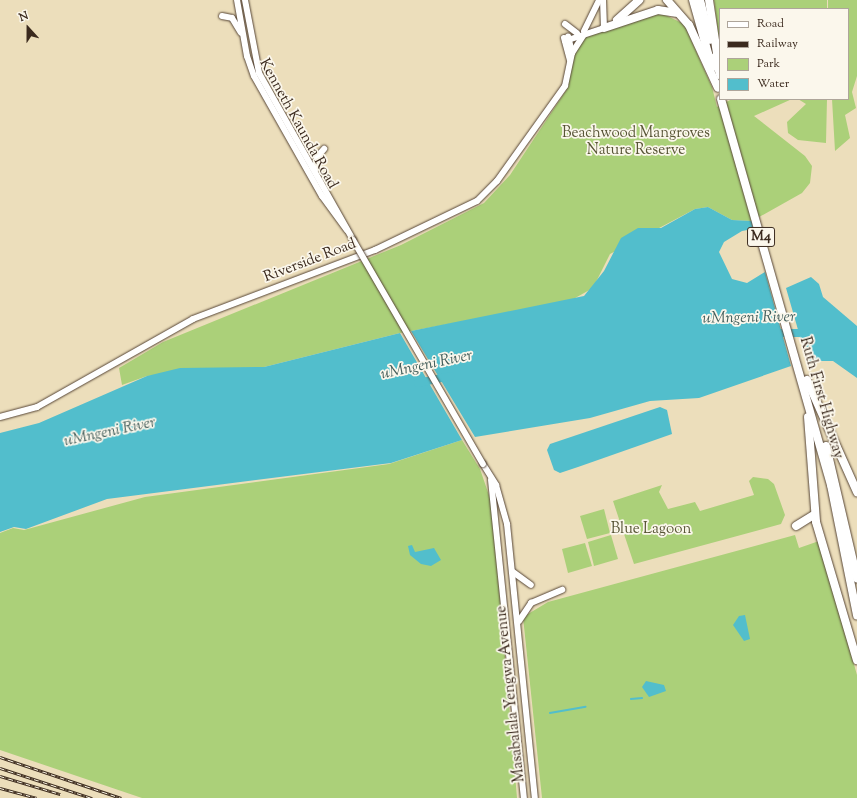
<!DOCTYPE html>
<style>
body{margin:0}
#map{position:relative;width:857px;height:798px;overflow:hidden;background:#ecdebb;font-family:"Sorts Mill Goudy",serif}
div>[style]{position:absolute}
.green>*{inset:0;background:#abd079}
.water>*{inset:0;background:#52becc}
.stream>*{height:1.5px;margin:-0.75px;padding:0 0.75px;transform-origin:0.75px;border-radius:0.75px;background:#52becc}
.river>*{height:8px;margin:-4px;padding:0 4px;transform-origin:4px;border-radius:4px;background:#52becc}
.roads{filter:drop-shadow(0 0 1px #564536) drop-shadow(0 0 1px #564536)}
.secondary>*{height:6px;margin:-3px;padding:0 3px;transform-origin:3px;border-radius:3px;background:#fff}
.highway>*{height:8px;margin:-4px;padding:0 4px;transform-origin:4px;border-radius:4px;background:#fff}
.rail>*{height:3px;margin-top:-1.5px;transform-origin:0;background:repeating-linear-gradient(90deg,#fbf7ec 0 4.5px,#3b2a1e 0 9px);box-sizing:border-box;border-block:1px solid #3b2a1e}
.bridges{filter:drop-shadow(0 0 1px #564536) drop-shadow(0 0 1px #564536)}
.secondary-bridge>*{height:6px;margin:-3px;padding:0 3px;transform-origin:3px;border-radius:3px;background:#fff}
span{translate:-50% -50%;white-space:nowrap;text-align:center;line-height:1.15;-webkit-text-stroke:3.5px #fbf7ec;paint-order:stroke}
.shield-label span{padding:1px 3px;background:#fbf7ec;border:1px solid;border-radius:3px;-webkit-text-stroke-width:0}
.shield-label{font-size:14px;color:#3b2a1e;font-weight:700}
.street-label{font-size:15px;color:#3b2a1e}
.park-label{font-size:15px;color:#575435}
.water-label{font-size:16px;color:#435e5b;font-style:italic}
.legend{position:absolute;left:719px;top:8px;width:130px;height:92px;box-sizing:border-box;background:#fbf7ec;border:1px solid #aea59a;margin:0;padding:5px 7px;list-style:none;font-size:12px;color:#3b2a1e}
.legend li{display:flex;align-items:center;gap:8px;height:20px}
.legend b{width:20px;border:1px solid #aea59a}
.north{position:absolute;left:8px;top:8px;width:40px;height:40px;-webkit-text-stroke:3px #fbf7ec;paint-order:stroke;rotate:339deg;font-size:11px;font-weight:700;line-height:16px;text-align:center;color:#3b2a1e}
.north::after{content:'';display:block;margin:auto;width:14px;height:18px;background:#3b2a1e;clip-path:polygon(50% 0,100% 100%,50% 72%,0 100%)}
</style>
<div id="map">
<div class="green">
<div style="clip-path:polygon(714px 0,827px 0,827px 9px,720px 9px,720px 47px)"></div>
<div style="clip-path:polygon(828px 0,857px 0,857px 76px,852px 92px,856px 108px,845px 115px,850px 138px,835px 151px,832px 99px,848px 99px,848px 9px,828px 9px)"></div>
<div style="clip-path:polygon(661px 13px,684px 24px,712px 87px,717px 107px,732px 99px,792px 99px,754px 116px,805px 156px,812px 166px,810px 183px,802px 193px,752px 221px,732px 220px,708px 207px,695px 209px,610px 254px,593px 288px,568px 302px,400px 333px,264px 367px,147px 376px,122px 385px,119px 368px,163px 342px,401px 245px,484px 203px,510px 175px,567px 89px,573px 58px,585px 36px)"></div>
<div style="clip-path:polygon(798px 99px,827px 99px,826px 143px,798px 140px,788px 133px,787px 122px,806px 104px)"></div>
<div style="clip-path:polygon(462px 440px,480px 469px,492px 504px,517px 798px,142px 798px,0 750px,0 533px,13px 528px,24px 530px,145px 497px,389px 464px)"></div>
<div style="clip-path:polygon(753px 477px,768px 479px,774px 484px,785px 515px,781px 524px,634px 564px,613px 501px,662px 485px,659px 492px,668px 509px,695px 502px,700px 511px,754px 495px,749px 481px)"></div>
<div style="clip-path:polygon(604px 509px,610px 533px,587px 539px,580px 516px)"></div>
<div style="clip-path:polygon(611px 535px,618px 559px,594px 566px,588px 542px)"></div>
<div style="clip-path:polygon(795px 535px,799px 548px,819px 541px,857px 675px,857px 798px,542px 798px,523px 617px,548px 602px)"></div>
<div style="clip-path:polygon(585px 543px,592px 566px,568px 573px,562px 549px)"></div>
</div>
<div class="water">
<div style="clip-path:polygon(708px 207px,732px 220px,752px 221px,753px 229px,742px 231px,724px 242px,719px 252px,732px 279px,747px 283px,765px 272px,791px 366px,699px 398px,650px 401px,590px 418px,475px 437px,411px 331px,584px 296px,604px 271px,621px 238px,638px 228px,661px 228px,695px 209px)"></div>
<div style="clip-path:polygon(811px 277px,819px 284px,823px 297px,857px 326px,857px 378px,833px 361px,807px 361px,786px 288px)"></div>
<div style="clip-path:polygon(400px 333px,462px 440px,391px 463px,107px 499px,26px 529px,14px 527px,0 532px,0 433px,39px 423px,147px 376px,180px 368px,264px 367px)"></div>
<div style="clip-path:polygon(660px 407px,667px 410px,672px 434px,578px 467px,560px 473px,554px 470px,547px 450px,550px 444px)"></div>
<div style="clip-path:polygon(412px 545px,415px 552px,434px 548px,441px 560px,431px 566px,421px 564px,410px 555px,408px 546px)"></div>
<div style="clip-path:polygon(745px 615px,750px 639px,744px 641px,733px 625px,739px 616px)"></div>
<div style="clip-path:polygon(646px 681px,664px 685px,666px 691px,649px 697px,642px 687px)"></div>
</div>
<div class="stream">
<div style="left:631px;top:699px;width:11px;rotate:-5deg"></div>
<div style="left:550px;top:713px;width:36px;rotate:-10deg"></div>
</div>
<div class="river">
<div style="left:771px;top:333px;width:38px"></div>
<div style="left:418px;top:383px;width:33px;rotate:-12deg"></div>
</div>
<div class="roads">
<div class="secondary">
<div style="left:237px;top:0;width:57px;rotate:79.9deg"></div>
<div style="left:247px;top:56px;width:21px;rotate:71deg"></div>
<div style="left:254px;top:76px;width:138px;rotate:60.5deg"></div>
<div style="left:322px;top:196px;width:42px;rotate:53.7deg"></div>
<div style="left:245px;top:0;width:74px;rotate:79.1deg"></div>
<div style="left:259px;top:73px;width:192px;rotate:60.6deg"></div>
<div style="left:222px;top:16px;width:10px;rotate:11deg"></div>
<div style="left:232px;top:18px;width:17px;rotate:59deg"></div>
<div style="left:565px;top:24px;width:15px;rotate:37deg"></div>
<div style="left:584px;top:31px;width:34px;rotate:-64deg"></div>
<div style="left:564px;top:38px;width:23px;rotate:75deg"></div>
<div style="left:565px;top:41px;width:41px;rotate:-18.4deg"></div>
<div style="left:604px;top:28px;width:28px;rotate:-92deg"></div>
<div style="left:572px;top:53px;width:20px;rotate:-57deg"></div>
<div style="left:315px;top:170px;width:13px;rotate:-81deg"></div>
<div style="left:317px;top:157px;width:11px;rotate:-49deg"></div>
<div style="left:0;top:417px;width:38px;rotate:-15deg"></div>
<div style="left:37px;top:407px;width:179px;rotate:-29.4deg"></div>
<div style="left:193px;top:319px;width:195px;rotate:-20.8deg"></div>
<div style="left:375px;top:250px;width:113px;rotate:-25.7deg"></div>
<div style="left:477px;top:201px;width:28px;rotate:-45deg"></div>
<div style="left:497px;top:181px;width:117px;rotate:-54.4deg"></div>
<div style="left:565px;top:86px;width:34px;rotate:-78deg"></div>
<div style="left:572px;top:53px;width:17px;rotate:-103deg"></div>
<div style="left:483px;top:464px;width:25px;rotate:58deg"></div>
<div style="left:496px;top:485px;width:41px;rotate:74.2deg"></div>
<div style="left:507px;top:524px;width:275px;rotate:84.2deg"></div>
<div style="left:491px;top:480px;width:320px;rotate:84.1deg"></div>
<div style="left:513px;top:572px;width:22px;rotate:36deg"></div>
<div style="left:519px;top:621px;width:22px;rotate:-56deg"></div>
<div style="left:531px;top:603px;width:34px;rotate:-23deg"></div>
</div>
<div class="highway">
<div style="left:667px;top:0;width:33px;rotate:49deg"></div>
<div style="left:689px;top:25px;width:69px;rotate:65.3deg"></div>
<div style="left:693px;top:0;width:70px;rotate:74.2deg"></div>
<div style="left:700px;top:0;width:41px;rotate:76deg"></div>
<div style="left:709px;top:0;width:61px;rotate:81.5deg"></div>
<div style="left:617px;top:20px;width:30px;rotate:-42deg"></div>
<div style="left:604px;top:28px;width:57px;rotate:-18.4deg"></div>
<div style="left:658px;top:10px;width:18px;rotate:9deg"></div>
<div style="left:715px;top:57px;width:19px;rotate:74deg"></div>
<div style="left:721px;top:99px;width:401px;rotate:74.1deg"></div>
<div style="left:831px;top:485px;width:133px;rotate:78.7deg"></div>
<div style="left:807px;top:380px;width:123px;rotate:65.9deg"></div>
<div style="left:808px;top:417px;width:105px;rotate:85.6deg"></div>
<div style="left:816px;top:522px;width:144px;rotate:73.5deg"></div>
<div style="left:826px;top:446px;width:136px;rotate:76.8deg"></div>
<div style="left:796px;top:526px;width:22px;rotate:-32deg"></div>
</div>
</div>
<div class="rail">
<div style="left:0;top:757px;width:128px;rotate:18.7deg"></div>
<div style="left:0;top:768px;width:97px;rotate:18.1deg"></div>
<div style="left:0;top:776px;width:63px;rotate:16.7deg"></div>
<div style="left:0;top:788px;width:38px;rotate:15deg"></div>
</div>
<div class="bridges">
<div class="secondary-bridge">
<div style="left:353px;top:240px;width:259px;rotate:59.9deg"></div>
</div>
</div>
<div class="shield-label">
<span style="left:761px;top:237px">M4</span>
</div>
<div class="street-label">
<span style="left:298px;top:124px;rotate:61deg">Kenneth Kaunda Road</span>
<span style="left:310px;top:261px;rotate:-21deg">Riverside Road</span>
<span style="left:821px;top:398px;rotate:74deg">Ruth First Highway</span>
<span style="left:511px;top:694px;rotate:-96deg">Masabalala Yengwa Avenue</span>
</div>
<div class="park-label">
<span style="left:636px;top:142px">Beachwood Mangroves<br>Nature Reserve</span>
<span style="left:651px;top:530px">Blue Lagoon</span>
</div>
<div class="water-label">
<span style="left:749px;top:319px;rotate:-1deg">uMngeni River</span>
<span style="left:427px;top:366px;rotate:-12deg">uMngeni River</span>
<span style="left:110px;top:433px;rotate:-12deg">uMngeni River</span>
</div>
<ul class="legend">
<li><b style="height:5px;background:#fff"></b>Road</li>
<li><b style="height:5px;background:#3b2a1e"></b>Railway</li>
<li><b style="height:11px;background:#abd079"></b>Park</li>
<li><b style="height:11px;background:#52becc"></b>Water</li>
</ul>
<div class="north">N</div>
</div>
